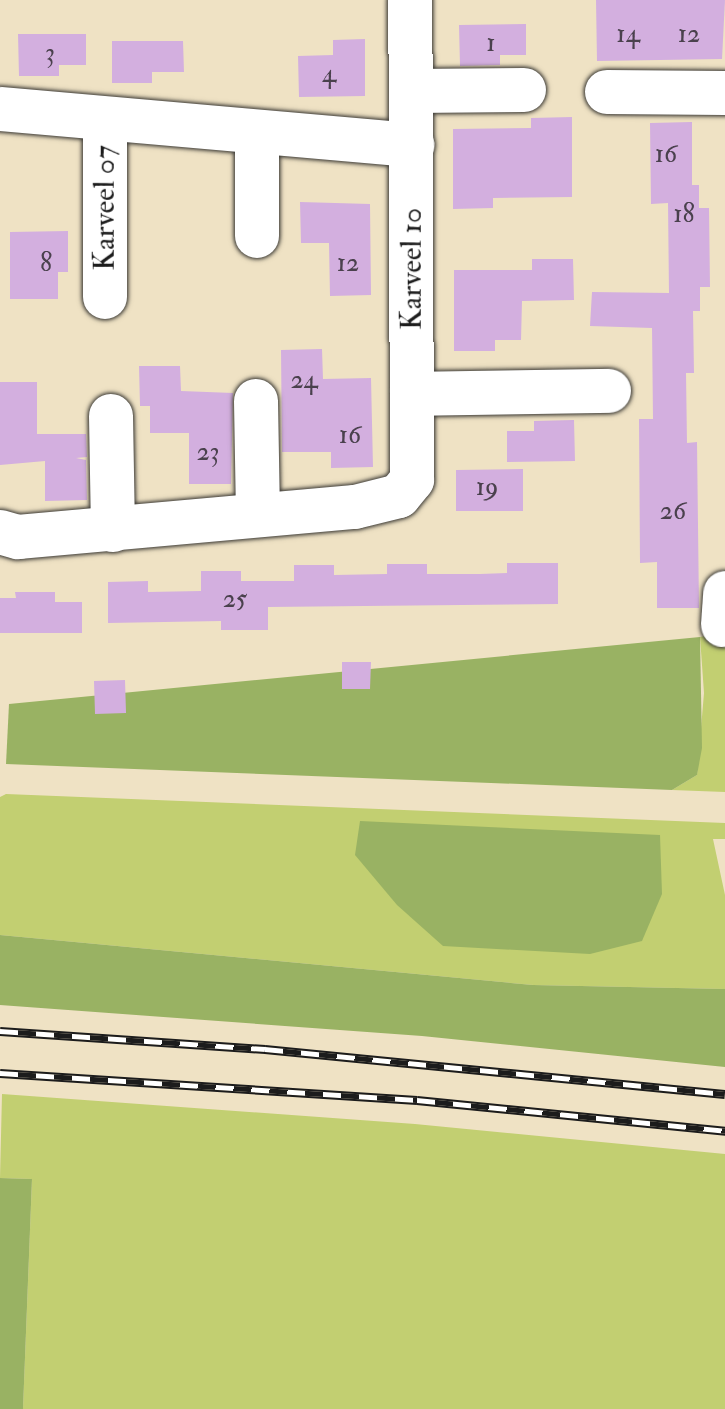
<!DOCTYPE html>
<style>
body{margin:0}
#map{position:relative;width:725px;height:1409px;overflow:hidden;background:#efe2c4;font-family:"IM FELL Double Pica",serif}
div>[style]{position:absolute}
.green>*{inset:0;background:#c2cf71}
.forest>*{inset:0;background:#99b263}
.building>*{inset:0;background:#d3afdf}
.roads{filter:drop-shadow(0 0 2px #3c3a35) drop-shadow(0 0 2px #3c3a35)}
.minor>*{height:44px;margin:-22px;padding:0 22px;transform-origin:22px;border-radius:22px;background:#fff}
.rail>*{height:9px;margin-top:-4.5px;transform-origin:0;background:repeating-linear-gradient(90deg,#fff 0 18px,#1c1c1c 0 36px);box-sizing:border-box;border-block:2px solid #1c1c1c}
span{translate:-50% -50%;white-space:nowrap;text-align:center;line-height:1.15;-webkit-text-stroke:7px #fff;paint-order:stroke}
.number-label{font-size:26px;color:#4a414d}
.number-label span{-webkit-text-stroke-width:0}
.street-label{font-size:30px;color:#1c1c1c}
</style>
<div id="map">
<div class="green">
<div style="clip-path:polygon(725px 632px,725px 792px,672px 790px,697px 775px,704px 693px,700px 637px)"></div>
<div style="clip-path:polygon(6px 794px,725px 823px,725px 839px,713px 839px,725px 895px,725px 989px,533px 985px,0 935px,0 797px)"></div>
<div style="clip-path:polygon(2px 1094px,415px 1124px,725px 1154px,725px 1409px,23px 1409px,32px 1179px,0 1178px)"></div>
</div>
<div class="forest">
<div style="clip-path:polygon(700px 637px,702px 748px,697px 775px,672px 790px,6px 764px,9px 704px)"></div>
<div style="clip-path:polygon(360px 821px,660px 835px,662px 894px,642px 941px,590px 954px,443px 946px,397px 905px,355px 855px)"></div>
<div style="clip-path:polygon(0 935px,533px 985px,725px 989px,725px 1067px,422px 1036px,0 1005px)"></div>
<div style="clip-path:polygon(0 1178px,32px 1179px,23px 1409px,0 1409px)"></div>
</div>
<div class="building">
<div style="clip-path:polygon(596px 0,725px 0,722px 59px,597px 61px)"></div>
<div style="clip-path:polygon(526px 24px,526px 55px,500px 55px,500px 65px,460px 66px,459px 25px)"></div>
<div style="clip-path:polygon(18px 34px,86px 34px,86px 65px,59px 65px,59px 76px,19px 76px)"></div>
<div style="clip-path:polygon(365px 39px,365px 96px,299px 97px,298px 56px,333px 55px,333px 40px)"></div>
<div style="clip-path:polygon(112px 41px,183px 41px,184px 72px,152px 72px,152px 83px,112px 83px)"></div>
<div style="clip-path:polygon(572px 117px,572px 197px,493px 198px,493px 208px,453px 209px,453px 129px,531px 128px,531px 118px)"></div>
<div style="clip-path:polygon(692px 122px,692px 185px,699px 185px,699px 208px,709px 208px,710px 287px,700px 287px,700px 311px,693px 311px,694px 373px,686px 373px,687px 443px,697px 442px,699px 608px,657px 608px,657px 562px,640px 563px,639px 419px,653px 419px,652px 328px,590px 326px,592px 292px,669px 293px,668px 203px,651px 204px,650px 123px)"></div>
<div style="clip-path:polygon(300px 202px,370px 204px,371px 295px,330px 296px,329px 243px,301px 243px)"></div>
<div style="clip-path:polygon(68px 231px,68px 272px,58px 272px,58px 299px,10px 299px,10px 232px)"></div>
<div style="clip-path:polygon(532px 259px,573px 259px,574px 300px,522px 301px,521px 340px,495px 340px,495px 351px,454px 351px,454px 270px,532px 270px)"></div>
<div style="clip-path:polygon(322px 349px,323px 379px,371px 378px,373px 467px,331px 468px,331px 452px,282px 452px,281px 350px)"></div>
<div style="clip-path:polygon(139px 366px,180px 366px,181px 391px,233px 393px,231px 484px,189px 484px,189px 433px,150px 433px,150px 406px,140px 406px)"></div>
<div style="clip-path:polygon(0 382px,37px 382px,37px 434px,86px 434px,87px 457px,76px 458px,86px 460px,87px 500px,45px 501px,45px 461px,0 465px)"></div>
<div style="clip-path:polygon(574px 420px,575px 461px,507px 462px,507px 431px,534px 431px,534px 421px)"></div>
<div style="clip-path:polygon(523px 469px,523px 511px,456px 511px,456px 470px)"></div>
<div style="clip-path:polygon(507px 563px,558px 563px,558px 604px,268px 607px,268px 630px,221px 630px,221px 621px,108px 623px,108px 582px,148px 581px,148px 592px,201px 591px,201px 571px,241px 571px,241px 581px,294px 581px,294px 565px,334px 565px,334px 575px,387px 574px,387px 564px,427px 564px,427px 574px,480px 574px,507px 573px)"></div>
<div style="clip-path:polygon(15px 592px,55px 592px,55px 602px,82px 602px,82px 633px,0 633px,0 598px,16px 598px)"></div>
<div style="clip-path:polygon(342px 662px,371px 662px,370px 689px,342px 689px)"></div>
<div style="clip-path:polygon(125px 680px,126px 713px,95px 714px,94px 681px)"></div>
</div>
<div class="roads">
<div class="minor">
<div style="left:412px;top:91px;width:112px;rotate:-0.5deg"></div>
<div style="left:607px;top:92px;width:118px;rotate:0.5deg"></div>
<div style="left:0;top:109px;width:414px;rotate:5deg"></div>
<div style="left:257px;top:236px;width:104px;rotate:-90deg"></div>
<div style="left:105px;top:297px;width:178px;rotate:-90deg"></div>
<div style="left:412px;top:394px;width:197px;rotate:-0.9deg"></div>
<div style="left:256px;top:401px;width:112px;rotate:89deg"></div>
<div style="left:111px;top:416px;width:114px;rotate:89deg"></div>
<div style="left:0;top:532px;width:19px;rotate:16deg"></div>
<div style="left:18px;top:537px;width:338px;rotate:-5.1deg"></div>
<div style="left:355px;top:507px;width:45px;rotate:-14deg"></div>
<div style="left:399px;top:496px;width:21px;rotate:-51deg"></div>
<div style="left:412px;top:480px;width:480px;rotate:-90.2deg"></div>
<div style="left:723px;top:625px;width:32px;rotate:-86deg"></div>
</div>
</div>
<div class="rail">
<div style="left:0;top:1031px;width:266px;rotate:3.9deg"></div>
<div style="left:265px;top:1049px;width:462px;rotate:5.6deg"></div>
<div style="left:0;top:1073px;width:418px;rotate:3.7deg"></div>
<div style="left:417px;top:1100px;width:310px;rotate:5.7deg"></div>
</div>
<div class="number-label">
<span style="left:628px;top:35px">14</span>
<span style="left:689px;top:35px">12</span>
<span style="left:491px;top:44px">1</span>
<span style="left:50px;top:54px">3</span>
<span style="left:329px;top:75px">4</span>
<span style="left:666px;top:155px">16</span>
<span style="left:684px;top:215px">18</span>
<span style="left:46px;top:264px">8</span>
<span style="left:348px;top:264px">12</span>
<span style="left:304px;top:381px">24</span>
<span style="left:350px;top:436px">16</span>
<span style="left:208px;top:453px">23</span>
<span style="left:487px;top:488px">19</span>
<span style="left:673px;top:512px">26</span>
<span style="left:235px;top:600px">25</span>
</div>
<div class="street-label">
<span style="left:105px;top:208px;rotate:-90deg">Karveel 07</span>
<span style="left:412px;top:269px;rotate:-90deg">Karveel 10</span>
</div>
</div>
